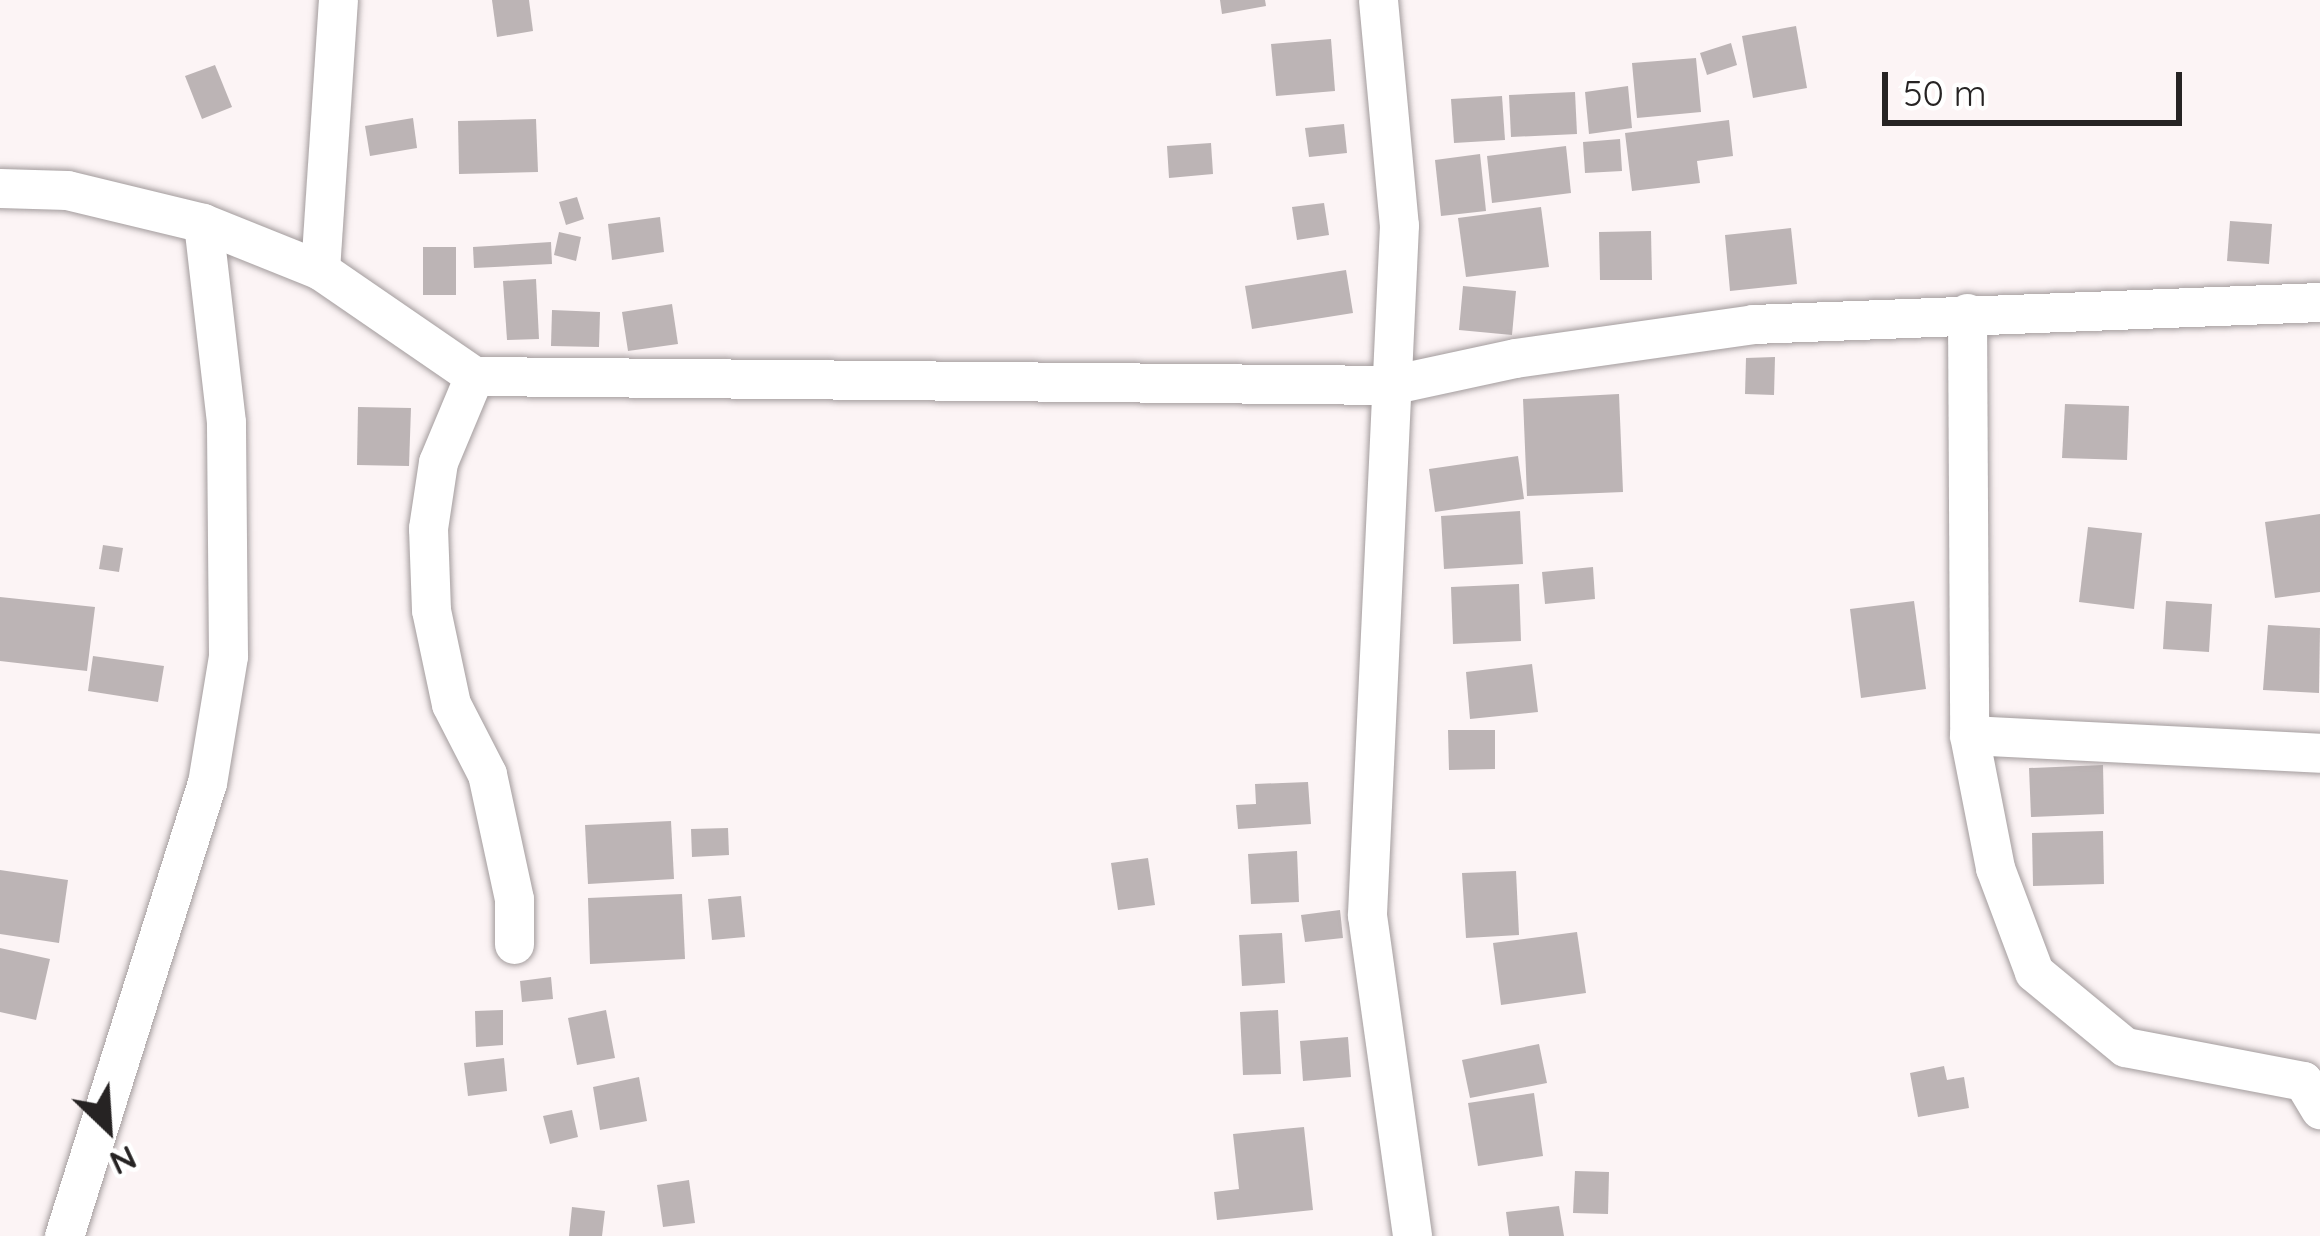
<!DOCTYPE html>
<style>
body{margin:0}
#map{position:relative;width:2320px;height:1236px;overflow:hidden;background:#fcf4f5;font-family:Quicksand,sans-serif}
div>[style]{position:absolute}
.building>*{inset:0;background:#bcb4b5}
.roads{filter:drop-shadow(0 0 3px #a39c9d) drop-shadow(0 0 3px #a39c9d)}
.minor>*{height:39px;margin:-19.5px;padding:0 19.5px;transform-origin:19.5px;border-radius:19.5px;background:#fff}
span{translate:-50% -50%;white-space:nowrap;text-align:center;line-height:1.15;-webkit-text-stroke:9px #fff;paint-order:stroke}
.north{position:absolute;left:48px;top:1068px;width:120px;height:120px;-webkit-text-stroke:9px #fff;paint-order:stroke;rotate:155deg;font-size:33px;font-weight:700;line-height:48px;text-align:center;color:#262323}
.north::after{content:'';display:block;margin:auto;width:42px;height:54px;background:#262323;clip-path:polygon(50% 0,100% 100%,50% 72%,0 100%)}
.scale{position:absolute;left:1882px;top:72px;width:300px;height:54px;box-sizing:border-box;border:6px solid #262323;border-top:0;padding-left:15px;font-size:36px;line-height:42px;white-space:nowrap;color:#262323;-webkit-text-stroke:9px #fff;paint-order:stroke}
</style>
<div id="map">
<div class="building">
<div style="clip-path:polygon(492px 0,529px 0,533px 31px,497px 37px)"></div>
<div style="clip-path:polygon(1220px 0,1265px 0,1266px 6px,1222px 14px)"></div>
<div style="clip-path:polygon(1796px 26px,1807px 88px,1753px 98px,1742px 36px)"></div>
<div style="clip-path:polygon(1331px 39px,1335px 91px,1276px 96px,1271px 44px)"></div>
<div style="clip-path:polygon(1731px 43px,1737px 65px,1707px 75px,1700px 53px)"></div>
<div style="clip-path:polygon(1696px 58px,1701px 112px,1637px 118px,1632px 63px)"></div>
<div style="clip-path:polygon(215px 65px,232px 107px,202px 119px,185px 76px)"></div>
<div style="clip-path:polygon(1628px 86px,1632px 128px,1589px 134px,1585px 92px)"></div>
<div style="clip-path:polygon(1575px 92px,1577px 134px,1511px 137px,1509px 95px)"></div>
<div style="clip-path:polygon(1502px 96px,1505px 140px,1454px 143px,1451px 99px)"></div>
<div style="clip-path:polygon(413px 118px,417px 148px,370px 156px,365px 126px)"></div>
<div style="clip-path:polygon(536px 119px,538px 172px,459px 174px,458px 121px)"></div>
<div style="clip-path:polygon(1729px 120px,1733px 156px,1697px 161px,1700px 183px,1632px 191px,1625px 133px)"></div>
<div style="clip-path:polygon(1344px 124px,1347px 153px,1309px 157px,1305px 128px)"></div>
<div style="clip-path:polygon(1620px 139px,1622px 171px,1585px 173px,1583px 142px)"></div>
<div style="clip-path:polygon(1211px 143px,1213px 174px,1169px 178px,1167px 146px)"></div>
<div style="clip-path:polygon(1566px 146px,1571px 193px,1492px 203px,1487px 156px)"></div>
<div style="clip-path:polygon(1480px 154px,1486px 211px,1441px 216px,1435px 160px)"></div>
<div style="clip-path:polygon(577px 197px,584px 219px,566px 225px,559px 202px)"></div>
<div style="clip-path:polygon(1324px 203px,1329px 235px,1297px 240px,1292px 207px)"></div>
<div style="clip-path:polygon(1541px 207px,1549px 267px,1466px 277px,1458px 218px)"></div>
<div style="clip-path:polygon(660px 217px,664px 252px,612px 260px,608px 224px)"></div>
<div style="clip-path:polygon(2230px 221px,2272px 224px,2269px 264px,2227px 261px)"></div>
<div style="clip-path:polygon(1791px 228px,1797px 284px,1730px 291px,1725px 235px)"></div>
<div style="clip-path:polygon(1651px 231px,1652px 280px,1600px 280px,1599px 232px)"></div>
<div style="clip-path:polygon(559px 232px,581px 237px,576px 261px,554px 255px)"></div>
<div style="clip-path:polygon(551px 242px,552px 264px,474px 268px,473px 247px)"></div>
<div style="clip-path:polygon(423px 247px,456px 247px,456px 295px,423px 295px)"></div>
<div style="clip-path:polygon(1346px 270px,1353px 313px,1252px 329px,1245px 286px)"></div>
<div style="clip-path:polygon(536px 279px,539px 339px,507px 340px,503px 281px)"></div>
<div style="clip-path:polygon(1463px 286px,1516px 291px,1512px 335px,1459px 330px)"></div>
<div style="clip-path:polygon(672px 304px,678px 344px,628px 351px,622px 312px)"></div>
<div style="clip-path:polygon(552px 310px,600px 312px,599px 347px,551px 346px)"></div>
<div style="clip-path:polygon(1775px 357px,1774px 395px,1745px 394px,1746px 358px)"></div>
<div style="clip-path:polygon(1619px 394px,1623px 492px,1527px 496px,1523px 399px)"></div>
<div style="clip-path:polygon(2065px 404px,2129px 406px,2127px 460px,2062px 458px)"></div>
<div style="clip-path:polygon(358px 407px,411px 408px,409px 466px,357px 465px)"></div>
<div style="clip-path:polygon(1518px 456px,1524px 499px,1435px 512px,1429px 469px)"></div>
<div style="clip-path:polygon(1520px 511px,1523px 564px,1444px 569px,1441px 516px)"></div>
<div style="clip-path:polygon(2320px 514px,2320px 592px,2275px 598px,2265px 522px)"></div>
<div style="clip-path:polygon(2088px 527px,2142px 533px,2134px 609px,2079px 602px)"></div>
<div style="clip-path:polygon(103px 545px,123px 548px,119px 572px,99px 569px)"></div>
<div style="clip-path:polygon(1593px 567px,1595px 599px,1545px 604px,1542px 572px)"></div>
<div style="clip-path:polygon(1519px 584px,1521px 641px,1453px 644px,1451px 587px)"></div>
<div style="clip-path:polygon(0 597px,95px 607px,87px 671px,0 661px)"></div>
<div style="clip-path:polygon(1914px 601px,1926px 689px,1861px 698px,1850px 609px)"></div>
<div style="clip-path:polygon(2166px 601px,2212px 604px,2209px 652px,2163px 649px)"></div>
<div style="clip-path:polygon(2268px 625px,2320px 628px,2319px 693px,2263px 690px)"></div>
<div style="clip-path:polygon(93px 656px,164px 666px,158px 702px,88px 691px)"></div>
<div style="clip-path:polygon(1532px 664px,1538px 712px,1470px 719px,1466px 672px)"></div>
<div style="clip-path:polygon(1448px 730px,1495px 730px,1495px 769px,1449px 770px)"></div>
<div style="clip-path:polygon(2103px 765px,2104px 814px,2031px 817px,2029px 768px)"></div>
<div style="clip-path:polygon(1308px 782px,1311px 824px,1238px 829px,1236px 805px,1256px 804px,1255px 784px)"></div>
<div style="clip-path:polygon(671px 821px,674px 879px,588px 884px,585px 825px)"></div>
<div style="clip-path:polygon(728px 828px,729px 855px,692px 857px,691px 829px)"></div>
<div style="clip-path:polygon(2103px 831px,2104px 884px,2033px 886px,2032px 833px)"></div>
<div style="clip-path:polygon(1297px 851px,1299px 902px,1251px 904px,1248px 854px)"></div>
<div style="clip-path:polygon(1148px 858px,1155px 905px,1118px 910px,1111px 863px)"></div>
<div style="clip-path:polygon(0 870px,68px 880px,59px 943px,0 934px)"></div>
<div style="clip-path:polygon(1516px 871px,1519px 935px,1466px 938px,1462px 873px)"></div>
<div style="clip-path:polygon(682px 894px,685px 959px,590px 964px,588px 898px)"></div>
<div style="clip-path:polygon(741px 896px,745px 937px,712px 940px,708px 899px)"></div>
<div style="clip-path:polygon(1340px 910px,1343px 938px,1305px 942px,1301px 915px)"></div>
<div style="clip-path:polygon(1577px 932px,1586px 993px,1501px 1005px,1493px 943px)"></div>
<div style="clip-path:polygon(1282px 933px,1285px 983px,1242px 986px,1239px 935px)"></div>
<div style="clip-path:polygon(0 948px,50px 959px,36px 1020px,0 1012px)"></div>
<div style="clip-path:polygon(551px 977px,553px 999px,522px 1002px,520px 981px)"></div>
<div style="clip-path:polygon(503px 1010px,503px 1045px,476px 1047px,475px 1011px)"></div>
<div style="clip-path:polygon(606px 1010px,615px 1058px,577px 1065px,568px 1018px)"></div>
<div style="clip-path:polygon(1278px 1010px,1281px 1074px,1243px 1075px,1240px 1012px)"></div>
<div style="clip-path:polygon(1348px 1037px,1351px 1077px,1303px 1081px,1300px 1041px)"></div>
<div style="clip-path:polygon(1539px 1044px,1547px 1083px,1470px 1098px,1462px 1060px)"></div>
<div style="clip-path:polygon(504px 1058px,507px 1091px,468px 1096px,464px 1063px)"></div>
<div style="clip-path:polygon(1944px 1066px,1947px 1080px,1964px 1077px,1969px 1108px,1918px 1117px,1910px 1073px)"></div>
<div style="clip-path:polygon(639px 1077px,647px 1121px,600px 1130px,593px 1087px)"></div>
<div style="clip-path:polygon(1534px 1093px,1543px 1156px,1478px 1166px,1468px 1103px)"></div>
<div style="clip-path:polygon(572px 1110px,578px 1137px,550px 1144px,543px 1116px)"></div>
<div style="clip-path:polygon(1304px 1127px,1313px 1210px,1217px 1220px,1214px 1192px,1239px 1189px,1233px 1134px)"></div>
<div style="clip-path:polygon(1575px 1171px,1609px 1172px,1608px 1214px,1573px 1213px)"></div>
<div style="clip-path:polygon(689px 1180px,695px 1223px,663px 1227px,657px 1185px)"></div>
<div style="clip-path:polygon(1559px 1206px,1564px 1236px,1509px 1236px,1506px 1212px)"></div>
<div style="clip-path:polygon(572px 1207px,605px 1211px,602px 1236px,569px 1236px)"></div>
</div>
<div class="roads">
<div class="minor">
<div style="left:1378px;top:0;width:226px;rotate:84.7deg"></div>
<div style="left:1399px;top:225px;width:691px;rotate:92.66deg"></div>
<div style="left:1367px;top:915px;width:324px;rotate:82deg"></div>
<div style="left:0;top:188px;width:67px;rotate:1.7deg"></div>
<div style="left:67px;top:190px;width:140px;rotate:13.6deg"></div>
<div style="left:203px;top:223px;width:126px;rotate:21.9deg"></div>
<div style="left:320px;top:270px;width:187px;rotate:34.5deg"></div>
<div style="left:474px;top:376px;width:916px;rotate:0.56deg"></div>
<div style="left:1390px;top:385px;width:128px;rotate:-12.2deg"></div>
<div style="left:1515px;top:358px;width:240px;rotate:-8.1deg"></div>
<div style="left:1753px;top:324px;width:567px;rotate:-2.22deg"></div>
<div style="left:320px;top:270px;width:271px;rotate:-86.2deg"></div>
<div style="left:1967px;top:313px;width:422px;rotate:89.7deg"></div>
<div style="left:1969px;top:735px;width:136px;rotate:78.9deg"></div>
<div style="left:1995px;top:868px;width:111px;rotate:69.4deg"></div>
<div style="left:2034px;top:972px;width:118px;rotate:39.5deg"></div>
<div style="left:2125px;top:1047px;width:181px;rotate:10.8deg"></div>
<div style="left:2303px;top:1081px;width:33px;rotate:59deg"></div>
<div style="left:474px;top:376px;width:93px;rotate:112.7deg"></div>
<div style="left:438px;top:462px;width:67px;rotate:98.6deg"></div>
<div style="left:428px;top:528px;width:82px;rotate:87.9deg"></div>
<div style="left:431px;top:610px;width:96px;rotate:78deg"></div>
<div style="left:451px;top:704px;width:79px;rotate:62.8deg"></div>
<div style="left:487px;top:774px;width:128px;rotate:77.8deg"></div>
<div style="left:514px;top:899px;width:45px;rotate:90deg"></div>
<div style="left:1969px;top:735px;width:351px;rotate:2.9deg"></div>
<div style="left:64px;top:1236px;width:475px;rotate:-72.5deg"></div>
<div style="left:207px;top:783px;width:129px;rotate:-80.6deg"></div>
<div style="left:228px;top:656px;width:234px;rotate:-90.5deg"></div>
<div style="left:226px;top:422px;width:200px;rotate:-96.6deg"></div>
</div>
</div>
<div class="north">N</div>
<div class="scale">50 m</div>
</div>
